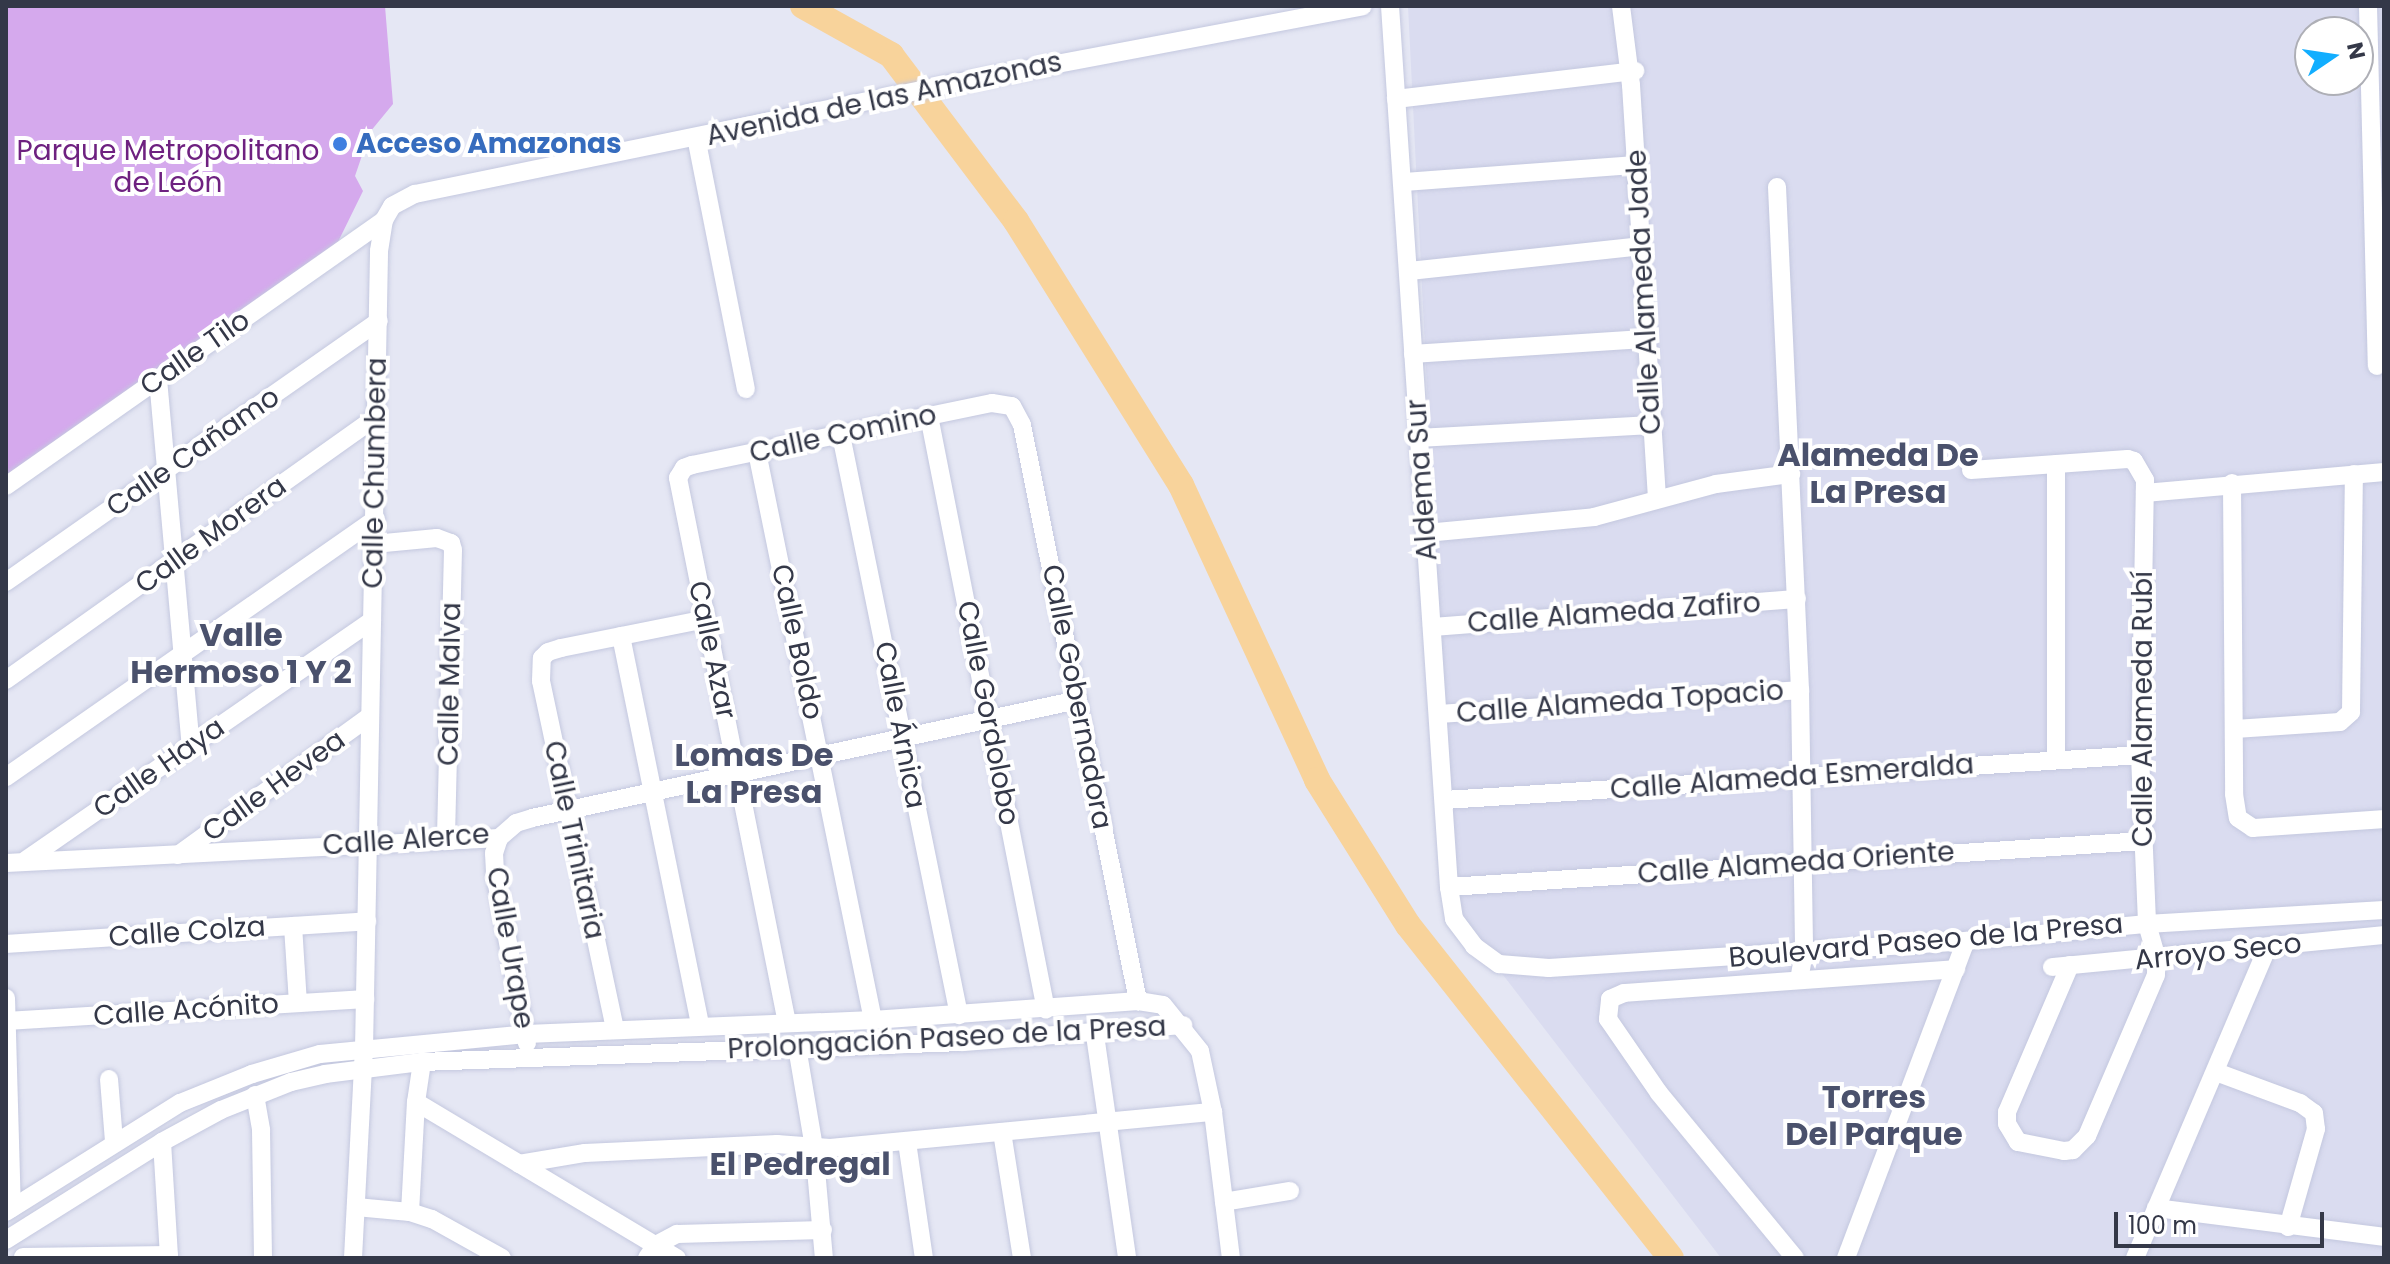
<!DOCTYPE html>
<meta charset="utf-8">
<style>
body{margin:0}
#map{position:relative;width:2390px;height:1264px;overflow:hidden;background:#e5e7f4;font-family:Poppins,sans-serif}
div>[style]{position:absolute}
.residential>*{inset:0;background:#dadcf0}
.green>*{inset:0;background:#d5a9ed}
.river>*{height:26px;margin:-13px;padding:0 13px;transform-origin:13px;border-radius:13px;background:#f8d39b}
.roads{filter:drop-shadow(0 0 2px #c4c8df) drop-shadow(0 0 2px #c4c8df)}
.minor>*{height:18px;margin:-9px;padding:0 9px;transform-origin:9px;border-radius:9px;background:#fff}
.dots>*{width:22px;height:22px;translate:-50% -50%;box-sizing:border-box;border:4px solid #fff;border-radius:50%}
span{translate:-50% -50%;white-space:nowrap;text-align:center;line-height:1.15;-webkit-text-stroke:8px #fff;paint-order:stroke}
.street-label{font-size:28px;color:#343848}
.shop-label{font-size:28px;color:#366cbe;font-weight:700}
.left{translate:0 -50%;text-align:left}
.park-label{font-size:28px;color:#6e2180}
.quarter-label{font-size:32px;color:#4a516c;font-weight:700}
.frame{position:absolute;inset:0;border:8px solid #343848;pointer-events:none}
.north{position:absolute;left:2294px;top:16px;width:80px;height:80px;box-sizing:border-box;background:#fff;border:2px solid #aeafb6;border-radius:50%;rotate:77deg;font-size:22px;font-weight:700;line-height:32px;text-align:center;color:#343848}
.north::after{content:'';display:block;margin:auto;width:28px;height:36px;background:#12aeff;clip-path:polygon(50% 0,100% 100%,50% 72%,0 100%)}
.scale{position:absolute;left:2114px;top:1212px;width:210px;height:36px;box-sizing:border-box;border:4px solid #343848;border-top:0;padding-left:10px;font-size:24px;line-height:28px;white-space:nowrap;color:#343848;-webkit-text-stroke:6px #fff;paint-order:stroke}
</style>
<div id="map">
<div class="residential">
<div style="clip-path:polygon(evenodd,1408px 6px,2384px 6px,2384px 1258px,1721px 1258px,1453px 910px,1408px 6px,2310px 32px,2358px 32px,2358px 80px,2310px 80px,2310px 32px)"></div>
</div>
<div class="green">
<div style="clip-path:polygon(6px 6px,385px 6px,393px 104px,370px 132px,355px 176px,363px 191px,337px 244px,6px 480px)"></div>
</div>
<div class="river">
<div style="left:803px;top:6px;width:101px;rotate:29.1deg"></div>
<div style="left:891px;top:55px;width:208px;rotate:53deg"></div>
<div style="left:1016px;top:221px;width:311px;rotate:58deg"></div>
<div style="left:1181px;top:485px;width:325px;rotate:65.2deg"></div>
<div style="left:1317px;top:780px;width:171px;rotate:57.9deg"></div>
<div style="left:1408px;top:925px;width:424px;rotate:51.7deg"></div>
</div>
<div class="roads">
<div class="minor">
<div style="left:1390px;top:6px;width:883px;rotate:86.17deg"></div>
<div style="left:1449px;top:887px;width:32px;rotate:81deg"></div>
<div style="left:1454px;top:919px;width:34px;rotate:53deg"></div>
<div style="left:1474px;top:946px;width:31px;rotate:36deg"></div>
<div style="left:1499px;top:964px;width:50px;rotate:4.6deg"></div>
<div style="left:1549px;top:968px;width:418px;rotate:-3.7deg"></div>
<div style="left:1966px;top:941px;width:182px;rotate:-5.4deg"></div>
<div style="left:2147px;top:924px;width:237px;rotate:-3.4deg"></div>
<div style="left:1621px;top:6px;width:80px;rotate:82.8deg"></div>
<div style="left:1631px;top:85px;width:415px;rotate:86.4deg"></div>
<div style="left:2368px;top:6px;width:360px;rotate:88.6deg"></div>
<div style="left:1396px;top:99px;width:241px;rotate:-6.7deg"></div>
<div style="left:696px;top:137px;width:257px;rotate:78.8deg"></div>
<div style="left:1403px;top:182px;width:235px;rotate:-4.2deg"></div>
<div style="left:1777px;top:187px;width:504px;rotate:87.38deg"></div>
<div style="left:1800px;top:690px;width:262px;rotate:89.1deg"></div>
<div style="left:1804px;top:952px;width:27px;rotate:100deg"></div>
<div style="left:1409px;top:271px;width:235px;rotate:-6.1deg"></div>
<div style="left:1413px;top:354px;width:234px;rotate:-3.7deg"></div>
<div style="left:158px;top:379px;width:368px;rotate:84.9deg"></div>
<div style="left:929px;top:416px;width:605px;rotate:78.86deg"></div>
<div style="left:841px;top:435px;width:592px;rotate:78.5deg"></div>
<div style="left:1418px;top:438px;width:234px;rotate:-3.2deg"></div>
<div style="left:757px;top:452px;width:580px;rotate:78.46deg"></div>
<div style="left:2056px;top:464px;width:294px;rotate:90deg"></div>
<div style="left:1971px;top:470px;width:157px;rotate:-4deg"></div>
<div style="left:2128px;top:459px;width:6px;rotate:18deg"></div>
<div style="left:2134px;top:461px;width:22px;rotate:60deg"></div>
<div style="left:2145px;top:480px;width:275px;rotate:91deg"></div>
<div style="left:2140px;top:755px;width:169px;rotate:87.6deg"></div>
<div style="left:2147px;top:924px;width:36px;rotate:74deg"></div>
<div style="left:2157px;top:959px;width:16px;rotate:94deg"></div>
<div style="left:2156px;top:975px;width:175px;rotate:113.2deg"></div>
<div style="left:2087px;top:1136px;width:20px;rotate:135deg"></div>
<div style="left:2073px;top:1150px;width:9px;rotate:174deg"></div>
<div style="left:2064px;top:1151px;width:47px;rotate:-168.9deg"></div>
<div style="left:2018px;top:1142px;width:21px;rotate:-121deg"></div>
<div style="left:2007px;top:1124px;width:12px;rotate:-90deg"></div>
<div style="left:2007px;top:1112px;width:160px;rotate:-66.8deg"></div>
<div style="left:2232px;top:483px;width:311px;rotate:89.6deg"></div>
<div style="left:2234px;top:794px;width:24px;rotate:81deg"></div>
<div style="left:2238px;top:818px;width:18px;rotate:34deg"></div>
<div style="left:2253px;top:828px;width:131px;rotate:-3.9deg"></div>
<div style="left:6px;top:486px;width:462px;rotate:-35.1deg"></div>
<div style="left:2145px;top:493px;width:240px;rotate:-5deg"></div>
<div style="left:1426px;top:533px;width:169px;rotate:-5.4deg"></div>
<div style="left:1594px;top:517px;width:126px;rotate:-15.1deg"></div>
<div style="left:1716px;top:484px;width:76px;rotate:-7.6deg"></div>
<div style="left:374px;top:544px;width:63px;rotate:-5.4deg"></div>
<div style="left:437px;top:538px;width:15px;rotate:20deg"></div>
<div style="left:451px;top:543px;width:7px;rotate:74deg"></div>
<div style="left:453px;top:550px;width:290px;rotate:91.4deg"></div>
<div style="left:6px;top:582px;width:455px;rotate:-35deg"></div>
<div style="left:1432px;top:627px;width:366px;rotate:-4.4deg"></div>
<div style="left:621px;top:636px;width:398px;rotate:78.5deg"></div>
<div style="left:6px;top:680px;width:454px;rotate:-35.4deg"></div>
<div style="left:1440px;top:714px;width:361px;rotate:-3.8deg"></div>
<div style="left:2235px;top:729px;width:105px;rotate:-3.8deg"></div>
<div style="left:2340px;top:722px;width:15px;rotate:-42deg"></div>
<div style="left:2351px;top:712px;width:238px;rotate:-89.3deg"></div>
<div style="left:6px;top:777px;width:451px;rotate:-34.9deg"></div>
<div style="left:1445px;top:800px;width:696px;rotate:-3.7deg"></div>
<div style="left:499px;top:838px;width:16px;rotate:108deg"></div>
<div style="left:494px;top:853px;width:21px;rotate:87deg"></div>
<div style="left:495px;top:874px;width:172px;rotate:79.3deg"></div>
<div style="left:178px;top:855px;width:237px;rotate:-35.9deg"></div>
<div style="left:26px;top:860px;width:421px;rotate:-34.7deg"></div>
<div style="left:6px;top:863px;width:494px;rotate:-2.9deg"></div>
<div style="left:499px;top:838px;width:23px;rotate:-41deg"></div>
<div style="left:516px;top:823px;width:17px;rotate:-17deg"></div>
<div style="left:532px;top:818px;width:559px;rotate:-12.2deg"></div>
<div style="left:1449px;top:887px;width:696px;rotate:-3.79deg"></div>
<div style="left:293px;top:926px;width:77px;rotate:86.3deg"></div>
<div style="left:6px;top:944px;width:362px;rotate:-3.6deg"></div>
<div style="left:2052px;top:967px;width:334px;rotate:-5.5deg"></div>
<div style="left:6px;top:998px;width:210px;rotate:88.4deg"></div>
<div style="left:7px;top:1021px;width:359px;rotate:-3.5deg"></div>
<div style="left:787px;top:1023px;width:556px;rotate:-101.31deg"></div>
<div style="left:678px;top:478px;width:12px;rotate:-59deg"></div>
<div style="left:684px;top:468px;width:9px;rotate:-21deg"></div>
<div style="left:692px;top:465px;width:306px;rotate:-11.7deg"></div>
<div style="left:992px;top:403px;width:20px;rotate:9deg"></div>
<div style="left:1012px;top:406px;width:21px;rotate:62deg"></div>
<div style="left:1022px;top:425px;width:588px;rotate:78.61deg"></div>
<div style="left:615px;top:1029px;width:356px;rotate:-102deg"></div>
<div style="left:541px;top:681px;width:23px;rotate:-88deg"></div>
<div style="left:542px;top:658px;width:8px;rotate:-45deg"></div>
<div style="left:548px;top:652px;width:14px;rotate:-17deg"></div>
<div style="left:561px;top:648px;width:148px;rotate:-11.3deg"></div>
<div style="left:1095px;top:1035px;width:225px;rotate:81.8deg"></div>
<div style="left:797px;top:1047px;width:101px;rotate:80.4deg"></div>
<div style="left:814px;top:1147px;width:111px;rotate:84.9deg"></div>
<div style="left:422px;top:1062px;width:40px;rotate:98.5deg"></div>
<div style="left:416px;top:1102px;width:304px;rotate:30.9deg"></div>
<div style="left:2216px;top:1072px;width:90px;rotate:20.3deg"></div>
<div style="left:2300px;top:1103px;width:17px;rotate:36deg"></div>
<div style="left:2314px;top:1113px;width:16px;rotate:83deg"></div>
<div style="left:2316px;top:1129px;width:102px;rotate:105.9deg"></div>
<div style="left:109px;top:1079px;width:62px;rotate:85.4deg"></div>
<div style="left:255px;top:1095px;width:36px;rotate:80deg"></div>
<div style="left:261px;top:1130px;width:128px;rotate:89.1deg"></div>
<div style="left:1002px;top:1132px;width:128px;rotate:81deg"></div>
<div style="left:162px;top:1142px;width:116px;rotate:86.5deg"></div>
<div style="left:907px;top:1142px;width:117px;rotate:81.7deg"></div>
<div style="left:519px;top:1164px;width:67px;rotate:-9.5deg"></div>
<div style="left:585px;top:1153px;width:192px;rotate:-2.7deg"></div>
<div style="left:777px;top:1144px;width:53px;rotate:4.3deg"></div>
<div style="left:830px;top:1148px;width:385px;rotate:-5.4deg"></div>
<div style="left:1224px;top:1202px;width:67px;rotate:-9.5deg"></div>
<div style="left:356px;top:1207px;width:54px;rotate:5.3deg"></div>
<div style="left:410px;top:1212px;width:23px;rotate:18deg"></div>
<div style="left:432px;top:1219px;width:80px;rotate:29.1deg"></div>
<div style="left:2156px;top:1208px;width:230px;rotate:7.2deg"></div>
<div style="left:6px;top:1212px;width:205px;rotate:-32.1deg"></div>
<div style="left:180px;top:1103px;width:78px;rotate:-21.9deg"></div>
<div style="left:252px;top:1074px;width:71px;rotate:-16.4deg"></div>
<div style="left:320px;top:1054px;width:207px;rotate:-5.5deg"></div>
<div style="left:526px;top:1034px;width:347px;rotate:-2.3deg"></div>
<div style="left:873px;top:1020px;width:266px;rotate:-4.1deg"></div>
<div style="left:1138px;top:1001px;width:25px;rotate:9deg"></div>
<div style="left:1163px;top:1005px;width:59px;rotate:51.2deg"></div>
<div style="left:1200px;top:1051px;width:62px;rotate:78deg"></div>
<div style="left:1213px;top:1112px;width:147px;rotate:83deg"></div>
<div style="left:410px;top:1212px;width:110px;rotate:-86.9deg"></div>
<div style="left:6px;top:1240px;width:184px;rotate:-32.1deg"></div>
<div style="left:162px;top:1142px;width:67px;rotate:-28.5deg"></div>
<div style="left:221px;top:1110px;width:75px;rotate:-21.8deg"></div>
<div style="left:291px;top:1082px;width:35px;rotate:-13deg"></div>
<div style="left:325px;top:1074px;width:98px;rotate:-7.1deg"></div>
<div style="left:422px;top:1062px;width:541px;rotate:-2.12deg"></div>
<div style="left:963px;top:1042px;width:221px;rotate:-4.4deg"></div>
<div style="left:23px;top:1257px;width:146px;rotate:-0.8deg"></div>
<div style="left:353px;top:1258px;width:209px;rotate:-87deg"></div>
<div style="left:364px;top:1049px;width:798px;rotate:-88.92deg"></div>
<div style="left:379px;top:251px;width:31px;rotate:-81deg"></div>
<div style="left:384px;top:220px;width:16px;rotate:-60deg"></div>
<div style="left:392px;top:206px;width:26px;rotate:-28deg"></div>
<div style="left:415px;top:194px;width:547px;rotate:-11.6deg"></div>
<div style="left:951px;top:84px;width:419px;rotate:-10.7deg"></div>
<div style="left:647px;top:1258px;width:16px;rotate:-55deg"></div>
<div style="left:656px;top:1245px;width:24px;rotate:-28deg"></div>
<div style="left:677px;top:1234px;width:146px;rotate:-1.6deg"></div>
<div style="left:1795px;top:1258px;width:214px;rotate:-129.5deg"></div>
<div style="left:1659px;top:1093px;width:90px;rotate:-124.6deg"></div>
<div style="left:1608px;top:1019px;width:20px;rotate:-84deg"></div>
<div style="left:1610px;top:999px;width:15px;rotate:-23deg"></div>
<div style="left:1624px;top:993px;width:333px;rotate:-4.1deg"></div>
<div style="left:1846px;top:1258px;width:339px;rotate:-69.3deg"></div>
<div style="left:2135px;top:1258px;width:339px;rotate:-66.9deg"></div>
</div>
</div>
<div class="dots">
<div style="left:340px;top:144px;background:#3f7fe0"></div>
</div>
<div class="street-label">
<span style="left:884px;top:99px;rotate:-12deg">Avenida de las Amazonas</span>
<span style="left:1644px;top:292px;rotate:-93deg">Calle Alameda Jade</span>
<span style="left:195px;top:353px;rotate:-35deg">Calle Tilo</span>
<span style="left:843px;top:434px;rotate:-12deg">Calle Comino</span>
<span style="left:193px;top:452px;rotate:-35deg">Calle Cañamo</span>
<span style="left:375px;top:473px;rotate:-89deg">Calle Chumbera</span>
<span style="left:1422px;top:480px;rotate:-94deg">Aldema Sur</span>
<span style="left:211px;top:535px;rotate:-36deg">Calle Morera</span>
<span style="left:1614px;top:613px;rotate:-4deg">Calle Alameda Zafiro</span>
<span style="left:797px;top:642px;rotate:78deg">Calle Boldo</span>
<span style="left:712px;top:650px;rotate:78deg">Calle Azar</span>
<span style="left:450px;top:684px;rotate:-89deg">Calle Malva</span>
<span style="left:1077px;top:697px;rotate:79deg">Calle Gobernadora</span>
<span style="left:1620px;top:702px;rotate:-4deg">Calle Alameda Topacio</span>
<span style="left:2143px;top:709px;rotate:-90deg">Calle Alameda Rubí</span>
<span style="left:988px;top:713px;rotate:79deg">Calle Gordolobo</span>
<span style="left:900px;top:725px;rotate:79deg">Calle Árnica</span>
<span style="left:159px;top:768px;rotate:-35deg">Calle Haya</span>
<span style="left:1792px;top:777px;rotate:-4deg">Calle Alameda Esmeralda</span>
<span style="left:274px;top:786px;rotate:-36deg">Calle Hevea</span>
<span style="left:406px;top:840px;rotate:-4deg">Calle Alerce</span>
<span style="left:574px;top:840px;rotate:78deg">Calle Trinitaria</span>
<span style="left:1796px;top:863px;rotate:-4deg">Calle Alameda Oriente</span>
<span style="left:187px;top:932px;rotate:-4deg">Calle Colza</span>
<span style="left:1926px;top:941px;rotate:-5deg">Boulevard Paseo de la Presa</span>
<span style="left:510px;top:948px;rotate:80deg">Calle Urape</span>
<span style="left:2218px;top:952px;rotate:-6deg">Arroyo Seco</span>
<span style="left:186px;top:1010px;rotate:-4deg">Calle Acónito</span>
<span style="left:947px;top:1038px;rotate:-3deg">Prolongación Paseo de la Presa</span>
</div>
<div class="shop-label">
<span class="left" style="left:356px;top:144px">Acceso Amazonas</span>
</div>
<div class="park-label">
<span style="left:168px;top:167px">Parque Metropolitano<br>de León</span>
</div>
<div class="quarter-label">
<span style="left:1878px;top:474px">Alameda De<br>La Presa</span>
<span style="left:241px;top:654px">Valle<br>Hermoso 1 Y 2</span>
<span style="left:754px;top:774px">Lomas De<br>La Presa</span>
<span style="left:1874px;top:1116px">Torres<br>Del Parque</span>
<span style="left:800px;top:1164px">El Pedregal</span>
</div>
<div class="frame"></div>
<div class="north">N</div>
<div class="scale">100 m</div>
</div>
